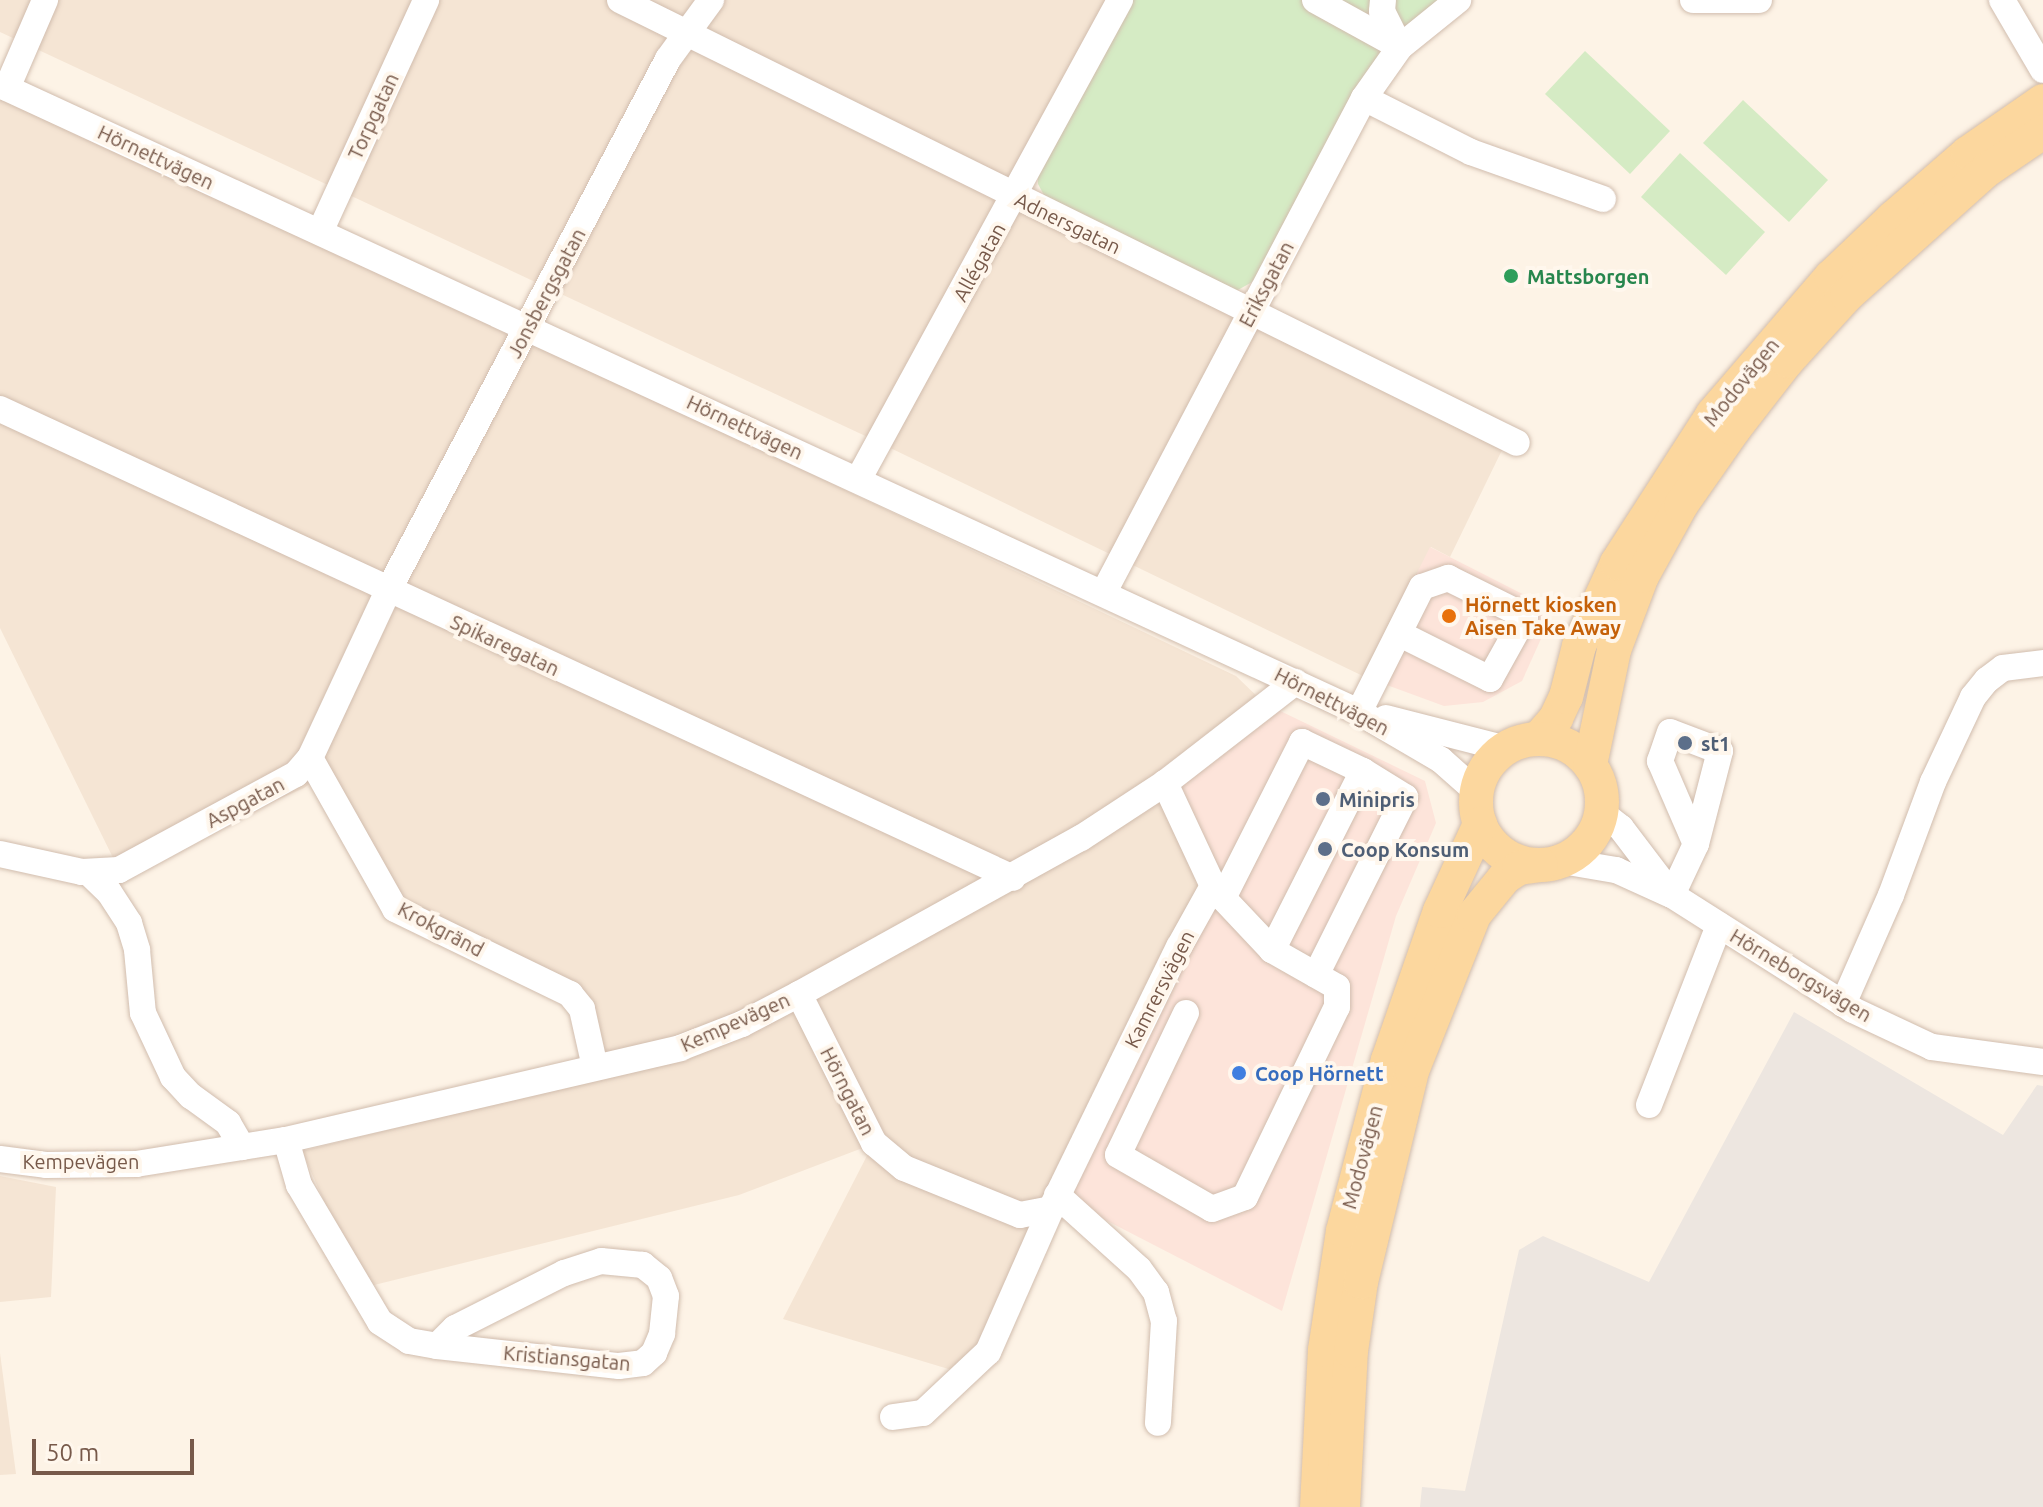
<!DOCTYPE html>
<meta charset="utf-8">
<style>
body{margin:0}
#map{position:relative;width:2043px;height:1507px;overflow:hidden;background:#fdf3e6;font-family:Ubuntu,sans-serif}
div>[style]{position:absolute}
.residential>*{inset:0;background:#f5e5d4}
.commercial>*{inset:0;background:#fde4da}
.industrial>*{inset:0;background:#ede6e0}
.green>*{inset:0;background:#d5ebc4}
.roads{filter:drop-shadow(0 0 2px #d1bdae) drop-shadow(0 0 2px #d1bdae)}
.minor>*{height:26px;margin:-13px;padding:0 13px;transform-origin:13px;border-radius:13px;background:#fff}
.major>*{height:34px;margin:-17px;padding:0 17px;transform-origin:17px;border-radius:17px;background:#fcd79e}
.major>.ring{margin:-17px;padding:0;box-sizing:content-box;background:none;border:34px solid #fcd79e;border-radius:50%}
.dots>*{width:22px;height:22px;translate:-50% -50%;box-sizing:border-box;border:4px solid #fff7ed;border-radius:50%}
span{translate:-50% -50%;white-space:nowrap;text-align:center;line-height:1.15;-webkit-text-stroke:8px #fff7ed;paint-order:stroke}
.street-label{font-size:20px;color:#77594a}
.leisure-label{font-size:20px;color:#27864d;font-weight:700}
.left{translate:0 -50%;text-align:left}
.food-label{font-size:20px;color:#c56008;font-weight:700}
.service-label{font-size:20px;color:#4e5e75;font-weight:700}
.shop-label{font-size:20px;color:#366cbe;font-weight:700}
.scale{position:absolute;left:32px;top:1439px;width:162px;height:36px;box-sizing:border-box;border:4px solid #77594a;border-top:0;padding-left:10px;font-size:24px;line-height:28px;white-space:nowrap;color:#77594a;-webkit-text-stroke:6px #fff7ed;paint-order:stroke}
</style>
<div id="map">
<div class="residential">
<div style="clip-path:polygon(0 0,1106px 0,874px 440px,0 32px)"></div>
<div style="clip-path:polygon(0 95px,507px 329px,1236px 676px,1264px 703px,1213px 886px,965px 1374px,783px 1319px,873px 1144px,739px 1195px,362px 1288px,302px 1151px,612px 1075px,599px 1029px,392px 893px,328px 770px,304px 788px,119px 870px,0 628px)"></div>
<div style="clip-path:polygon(1017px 208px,1502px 450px,1450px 557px,1431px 547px,1365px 677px,882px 444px)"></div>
<div style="clip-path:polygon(0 1176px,56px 1187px,51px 1297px,0 1302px)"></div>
<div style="clip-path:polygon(0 1353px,16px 1474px,0 1475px)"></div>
</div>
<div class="commercial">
<div style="clip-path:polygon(1430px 547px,1554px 610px,1522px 681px,1483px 702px,1444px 706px,1365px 677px)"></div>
<div style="clip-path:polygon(1264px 703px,1425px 781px,1436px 823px,1396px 916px,1282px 1311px,1057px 1195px,1213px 886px,1165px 783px)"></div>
</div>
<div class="industrial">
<div style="clip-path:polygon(1794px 1012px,2003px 1135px,2037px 1085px,2043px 1086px,2043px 1507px,1420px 1507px,1422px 1487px,1465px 1491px,1519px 1250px,1543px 1236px,1649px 1282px)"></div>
</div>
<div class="green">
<div style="clip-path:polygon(1127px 0,1442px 0,1254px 281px,1236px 291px,1045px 197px,1038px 184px,1038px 172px)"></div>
<div style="clip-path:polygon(1585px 51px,1670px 131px,1630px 174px,1545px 94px)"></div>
<div style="clip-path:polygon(1743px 100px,1828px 180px,1789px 222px,1703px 143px)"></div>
<div style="clip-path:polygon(1680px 153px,1765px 232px,1726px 275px,1641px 197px)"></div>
</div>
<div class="roads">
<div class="minor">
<div style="left:620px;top:0;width:1000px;rotate:26.28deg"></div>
<div style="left:1315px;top:0;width:97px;rotate:28.9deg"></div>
<div style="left:1400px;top:47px;width:40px;rotate:-116.6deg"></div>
<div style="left:1382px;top:11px;width:11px;rotate:-85deg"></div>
<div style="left:1693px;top:0;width:66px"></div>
<div style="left:2002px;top:0;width:81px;rotate:59.6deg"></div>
<div style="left:0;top:85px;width:1497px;rotate:24.77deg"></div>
<div style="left:1359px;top:712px;width:95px;rotate:30.3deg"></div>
<div style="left:1441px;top:760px;width:48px;rotate:41.6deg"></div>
<div style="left:7px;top:88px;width:96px;rotate:-66.6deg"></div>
<div style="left:1364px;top:98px;width:120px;rotate:26.8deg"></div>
<div style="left:1471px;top:152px;width:140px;rotate:19.6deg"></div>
<div style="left:320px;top:232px;width:255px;rotate:-65.4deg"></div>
<div style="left:0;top:409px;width:1116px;rotate:24.84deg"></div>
<div style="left:858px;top:480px;width:547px;rotate:-61.37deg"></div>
<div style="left:1104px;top:592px;width:558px;rotate:-62.24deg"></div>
<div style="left:1364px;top:98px;width:62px;rotate:-54.8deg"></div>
<div style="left:1400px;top:47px;width:75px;rotate:-39deg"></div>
<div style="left:1359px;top:712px;width:140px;rotate:-63.3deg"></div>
<div style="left:1422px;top:587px;width:28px;rotate:-19deg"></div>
<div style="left:1448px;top:578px;width:86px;rotate:26.3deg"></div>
<div style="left:1525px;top:616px;width:72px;rotate:119.1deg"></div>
<div style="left:1490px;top:679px;width:101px;rotate:-153.4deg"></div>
<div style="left:1386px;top:718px;width:121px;rotate:14.4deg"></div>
<div style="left:310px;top:758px;width:173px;rotate:60.6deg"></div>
<div style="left:395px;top:909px;width:195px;rotate:25.9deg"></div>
<div style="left:570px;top:994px;width:19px;rotate:51deg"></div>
<div style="left:582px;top:1009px;width:59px;rotate:77.4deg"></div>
<div style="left:1602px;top:813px;width:24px;rotate:38deg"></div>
<div style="left:1621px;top:828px;width:84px;rotate:52.7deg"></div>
<div style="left:1672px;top:895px;width:214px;rotate:32.4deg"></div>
<div style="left:1853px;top:1010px;width:87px;rotate:25.1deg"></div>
<div style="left:1932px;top:1047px;width:112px;rotate:7.7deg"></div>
<div style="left:0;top:854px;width:84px;rotate:12.4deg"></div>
<div style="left:82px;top:872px;width:37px;rotate:-3deg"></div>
<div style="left:119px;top:870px;width:201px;rotate:-28.5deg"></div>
<div style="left:296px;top:774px;width:21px;rotate:-49deg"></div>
<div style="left:310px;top:758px;width:184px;rotate:-65deg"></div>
<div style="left:388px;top:591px;width:601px;rotate:-62.24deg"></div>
<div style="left:668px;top:59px;width:73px;rotate:-53.9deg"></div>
<div style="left:1562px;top:861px;width:55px;rotate:9.5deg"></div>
<div style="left:1616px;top:870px;width:58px;rotate:24.4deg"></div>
<div style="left:88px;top:872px;width:29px;rotate:44deg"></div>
<div style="left:109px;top:892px;width:37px;rotate:57deg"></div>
<div style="left:129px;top:923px;width:28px;rotate:73deg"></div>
<div style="left:137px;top:950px;width:63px;rotate:84.6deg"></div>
<div style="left:143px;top:1013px;width:71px;rotate:64.9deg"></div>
<div style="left:173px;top:1077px;width:26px;rotate:47deg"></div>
<div style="left:191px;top:1096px;width:46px;rotate:36.1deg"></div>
<div style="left:228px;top:1123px;width:28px;rotate:60deg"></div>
<div style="left:1213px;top:886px;width:16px;rotate:50deg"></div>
<div style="left:1223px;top:898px;width:175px;rotate:-63.1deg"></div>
<div style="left:1302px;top:742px;width:68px;rotate:25.4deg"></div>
<div style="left:1363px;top:771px;width:201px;rotate:116.9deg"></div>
<div style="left:1672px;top:895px;width:56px;rotate:-64.8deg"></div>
<div style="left:1696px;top:844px;width:96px;rotate:-75.5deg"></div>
<div style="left:1720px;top:751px;width:53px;rotate:-159.2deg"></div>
<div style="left:1670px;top:732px;width:31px;rotate:109deg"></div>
<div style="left:1660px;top:761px;width:90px;rotate:66.6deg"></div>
<div style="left:1316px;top:975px;width:199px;rotate:-63.4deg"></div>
<div style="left:1405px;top:797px;width:49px;rotate:-148.2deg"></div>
<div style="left:799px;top:994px;width:167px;rotate:63.3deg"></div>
<div style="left:874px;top:1143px;width:39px;rotate:40deg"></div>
<div style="left:904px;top:1168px;width:125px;rotate:22.1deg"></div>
<div style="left:1020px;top:1215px;width:32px;rotate:-11deg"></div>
<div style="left:1843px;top:1004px;width:119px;rotate:-66.2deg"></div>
<div style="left:1891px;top:895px;width:121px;rotate:-69.6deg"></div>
<div style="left:1933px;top:782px;width:94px;rotate:-64.8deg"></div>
<div style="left:1973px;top:697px;width:22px;rotate:-51deg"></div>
<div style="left:1987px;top:680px;width:20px;rotate:-37deg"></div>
<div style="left:2003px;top:668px;width:40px;rotate:-7.1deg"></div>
<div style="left:1186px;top:1013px;width:157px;rotate:115.6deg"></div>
<div style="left:1118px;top:1155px;width:108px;rotate:29.9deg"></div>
<div style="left:1212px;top:1209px;width:35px;rotate:-20deg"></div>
<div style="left:1245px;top:1197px;width:211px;rotate:-64.2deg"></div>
<div style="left:1337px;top:1007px;width:20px;rotate:-90deg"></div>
<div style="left:1337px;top:987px;width:75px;rotate:-150.4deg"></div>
<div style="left:1272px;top:950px;width:71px;rotate:-133.3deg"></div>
<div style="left:1649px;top:1105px;width:193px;rotate:-68.7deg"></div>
<div style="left:286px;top:1140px;width:47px;rotate:73.9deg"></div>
<div style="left:299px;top:1185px;width:159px;rotate:59.4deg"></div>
<div style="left:380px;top:1322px;width:35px;rotate:33deg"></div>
<div style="left:409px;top:1341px;width:28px;rotate:10deg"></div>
<div style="left:437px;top:1346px;width:183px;rotate:6.3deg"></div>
<div style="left:619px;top:1366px;width:24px;rotate:-7deg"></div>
<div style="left:643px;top:1363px;width:15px;rotate:-42deg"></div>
<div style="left:654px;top:1353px;width:21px;rotate:-67deg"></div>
<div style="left:662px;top:1334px;width:38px;rotate:-84deg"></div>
<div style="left:666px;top:1296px;width:19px;rotate:-111deg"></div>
<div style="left:659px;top:1278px;width:21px;rotate:-141deg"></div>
<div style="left:643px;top:1265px;width:42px;rotate:-174.6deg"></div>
<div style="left:601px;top:1261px;width:39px;rotate:162deg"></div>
<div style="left:564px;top:1273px;width:122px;rotate:153.2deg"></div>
<div style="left:455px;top:1328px;width:25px;rotate:135deg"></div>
<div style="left:0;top:1159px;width:46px;rotate:7.4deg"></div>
<div style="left:46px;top:1165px;width:90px;rotate:-0.6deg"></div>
<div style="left:136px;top:1164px;width:152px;rotate:-9.1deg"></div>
<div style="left:286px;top:1140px;width:405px;rotate:-13.1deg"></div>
<div style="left:680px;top:1048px;width:66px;rotate:-21.2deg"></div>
<div style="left:742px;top:1024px;width:64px;rotate:-27.8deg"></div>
<div style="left:799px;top:994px;width:322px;rotate:-29deg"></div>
<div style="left:1081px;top:838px;width:100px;rotate:-33.2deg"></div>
<div style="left:1165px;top:783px;width:165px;rotate:-37.8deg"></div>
<div style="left:1057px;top:1195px;width:110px;rotate:42.1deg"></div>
<div style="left:1139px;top:1269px;width:29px;rotate:54deg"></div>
<div style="left:1156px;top:1292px;width:30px;rotate:75deg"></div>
<div style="left:1164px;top:1321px;width:102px;rotate:93.4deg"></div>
<div style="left:893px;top:1417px;width:30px;rotate:-8deg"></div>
<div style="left:923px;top:1413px;width:89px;rotate:-43.2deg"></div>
<div style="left:988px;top:1352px;width:156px;rotate:-66.2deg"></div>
<div style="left:1051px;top:1209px;width:292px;rotate:-64deg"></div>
<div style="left:1179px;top:947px;width:70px;rotate:-60.9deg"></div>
<div style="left:1213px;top:886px;width:114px;rotate:-115deg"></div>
</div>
<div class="major">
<div style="left:1538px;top:739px;width:28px;rotate:-49deg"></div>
<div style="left:1556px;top:718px;width:23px;rotate:-65deg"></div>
<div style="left:1566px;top:697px;width:53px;rotate:-75.7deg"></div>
<div style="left:1579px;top:646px;width:91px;rotate:-65.4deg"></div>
<div style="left:1617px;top:563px;width:177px;rotate:-57.2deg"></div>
<div style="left:1713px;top:414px;width:181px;rotate:-49.3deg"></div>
<div style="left:1831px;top:277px;width:86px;rotate:-43.6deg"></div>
<div style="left:1893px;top:218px;width:99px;rotate:-40.9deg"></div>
<div style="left:1968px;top:153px;width:91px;rotate:-34.7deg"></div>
<div class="ring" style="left:1476px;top:739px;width:92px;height:92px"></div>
<div style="left:1590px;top:765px;width:117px;rotate:-78.2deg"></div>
<div style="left:1614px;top:650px;width:79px;rotate:-69.3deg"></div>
<div style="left:1642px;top:576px;width:81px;rotate:-61.2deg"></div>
<div style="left:1681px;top:505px;width:93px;rotate:-55.1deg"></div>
<div style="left:1734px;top:429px;width:86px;rotate:-52.1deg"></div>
<div style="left:1787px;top:361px;width:89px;rotate:-47.7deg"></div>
<div style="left:1847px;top:295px;width:188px;rotate:-41.8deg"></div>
<div style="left:1987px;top:170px;width:68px;rotate:-34.2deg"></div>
<div style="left:1317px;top:1507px;width:157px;rotate:-87.1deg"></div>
<div style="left:1325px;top:1350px;width:120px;rotate:-81.4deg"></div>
<div style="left:1343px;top:1231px;width:177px;rotate:-75.3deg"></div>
<div style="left:1388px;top:1060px;width:158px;rotate:-70.8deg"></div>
<div style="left:1440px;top:911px;width:96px;rotate:-65.3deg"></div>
<div style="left:1343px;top:1507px;width:156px;rotate:-87.1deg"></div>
<div style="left:1351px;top:1351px;width:70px;rotate:-81.8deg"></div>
<div style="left:1361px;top:1282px;width:217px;rotate:-76.4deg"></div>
<div style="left:1412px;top:1071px;width:168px;rotate:-68.3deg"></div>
<div style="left:1474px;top:915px;width:49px;rotate:-50.8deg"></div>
<div style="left:1505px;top:877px;width:17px;rotate:-33deg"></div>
<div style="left:1519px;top:868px;width:22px;rotate:-8deg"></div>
</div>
</div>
<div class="dots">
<div style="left:1511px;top:276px;background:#2e9e5b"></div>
<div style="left:1449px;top:616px;background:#e8710a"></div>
<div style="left:1685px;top:743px;background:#5c6f8a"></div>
<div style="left:1323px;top:799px;background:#5c6f8a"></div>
<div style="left:1325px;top:849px;background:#5c6f8a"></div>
<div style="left:1239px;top:1073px;background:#3f7fe0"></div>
</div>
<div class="street-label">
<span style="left:373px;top:116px;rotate:-65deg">Torpgatan</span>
<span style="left:156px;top:157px;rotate:25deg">Hörnettvägen</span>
<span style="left:1068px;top:223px;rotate:26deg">Adnersgatan</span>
<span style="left:979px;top:262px;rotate:-61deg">Allégatan</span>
<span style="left:1266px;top:284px;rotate:-62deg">Eriksgatan</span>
<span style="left:546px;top:293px;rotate:-62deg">Jonsbergsgatan</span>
<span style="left:1741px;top:382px;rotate:-51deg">Modovägen</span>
<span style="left:745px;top:427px;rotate:25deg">Hörnettvägen</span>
<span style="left:505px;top:645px;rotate:25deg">Spikaregatan</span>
<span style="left:1332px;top:701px;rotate:27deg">Hörnettvägen</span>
<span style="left:245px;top:802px;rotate:-28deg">Aspgatan</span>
<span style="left:441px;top:929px;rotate:28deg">Krokgränd</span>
<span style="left:1801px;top:975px;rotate:31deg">Hörneborgsvägen</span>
<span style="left:1159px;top:989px;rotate:-63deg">Kamrersvägen</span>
<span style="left:735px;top:1022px;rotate:-24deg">Kempevägen</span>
<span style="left:848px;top:1091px;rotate:63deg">Hörngatan</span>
<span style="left:1362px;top:1157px;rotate:-75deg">Modovägen</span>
<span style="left:81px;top:1161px">Kempevägen</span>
<span style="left:567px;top:1358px;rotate:5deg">Kristiansgatan</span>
</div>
<div class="leisure-label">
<span class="left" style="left:1527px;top:276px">Mattsborgen</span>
</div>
<div class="food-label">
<span class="left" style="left:1465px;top:616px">Hörnett kiosken<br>Aisen Take Away</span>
</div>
<div class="service-label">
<span class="left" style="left:1701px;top:743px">st1</span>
<span class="left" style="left:1339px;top:799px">Minipris</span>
<span class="left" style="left:1341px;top:849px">Coop Konsum</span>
</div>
<div class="shop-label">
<span class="left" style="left:1255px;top:1073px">Coop Hörnett</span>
</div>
<div class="scale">50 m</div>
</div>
